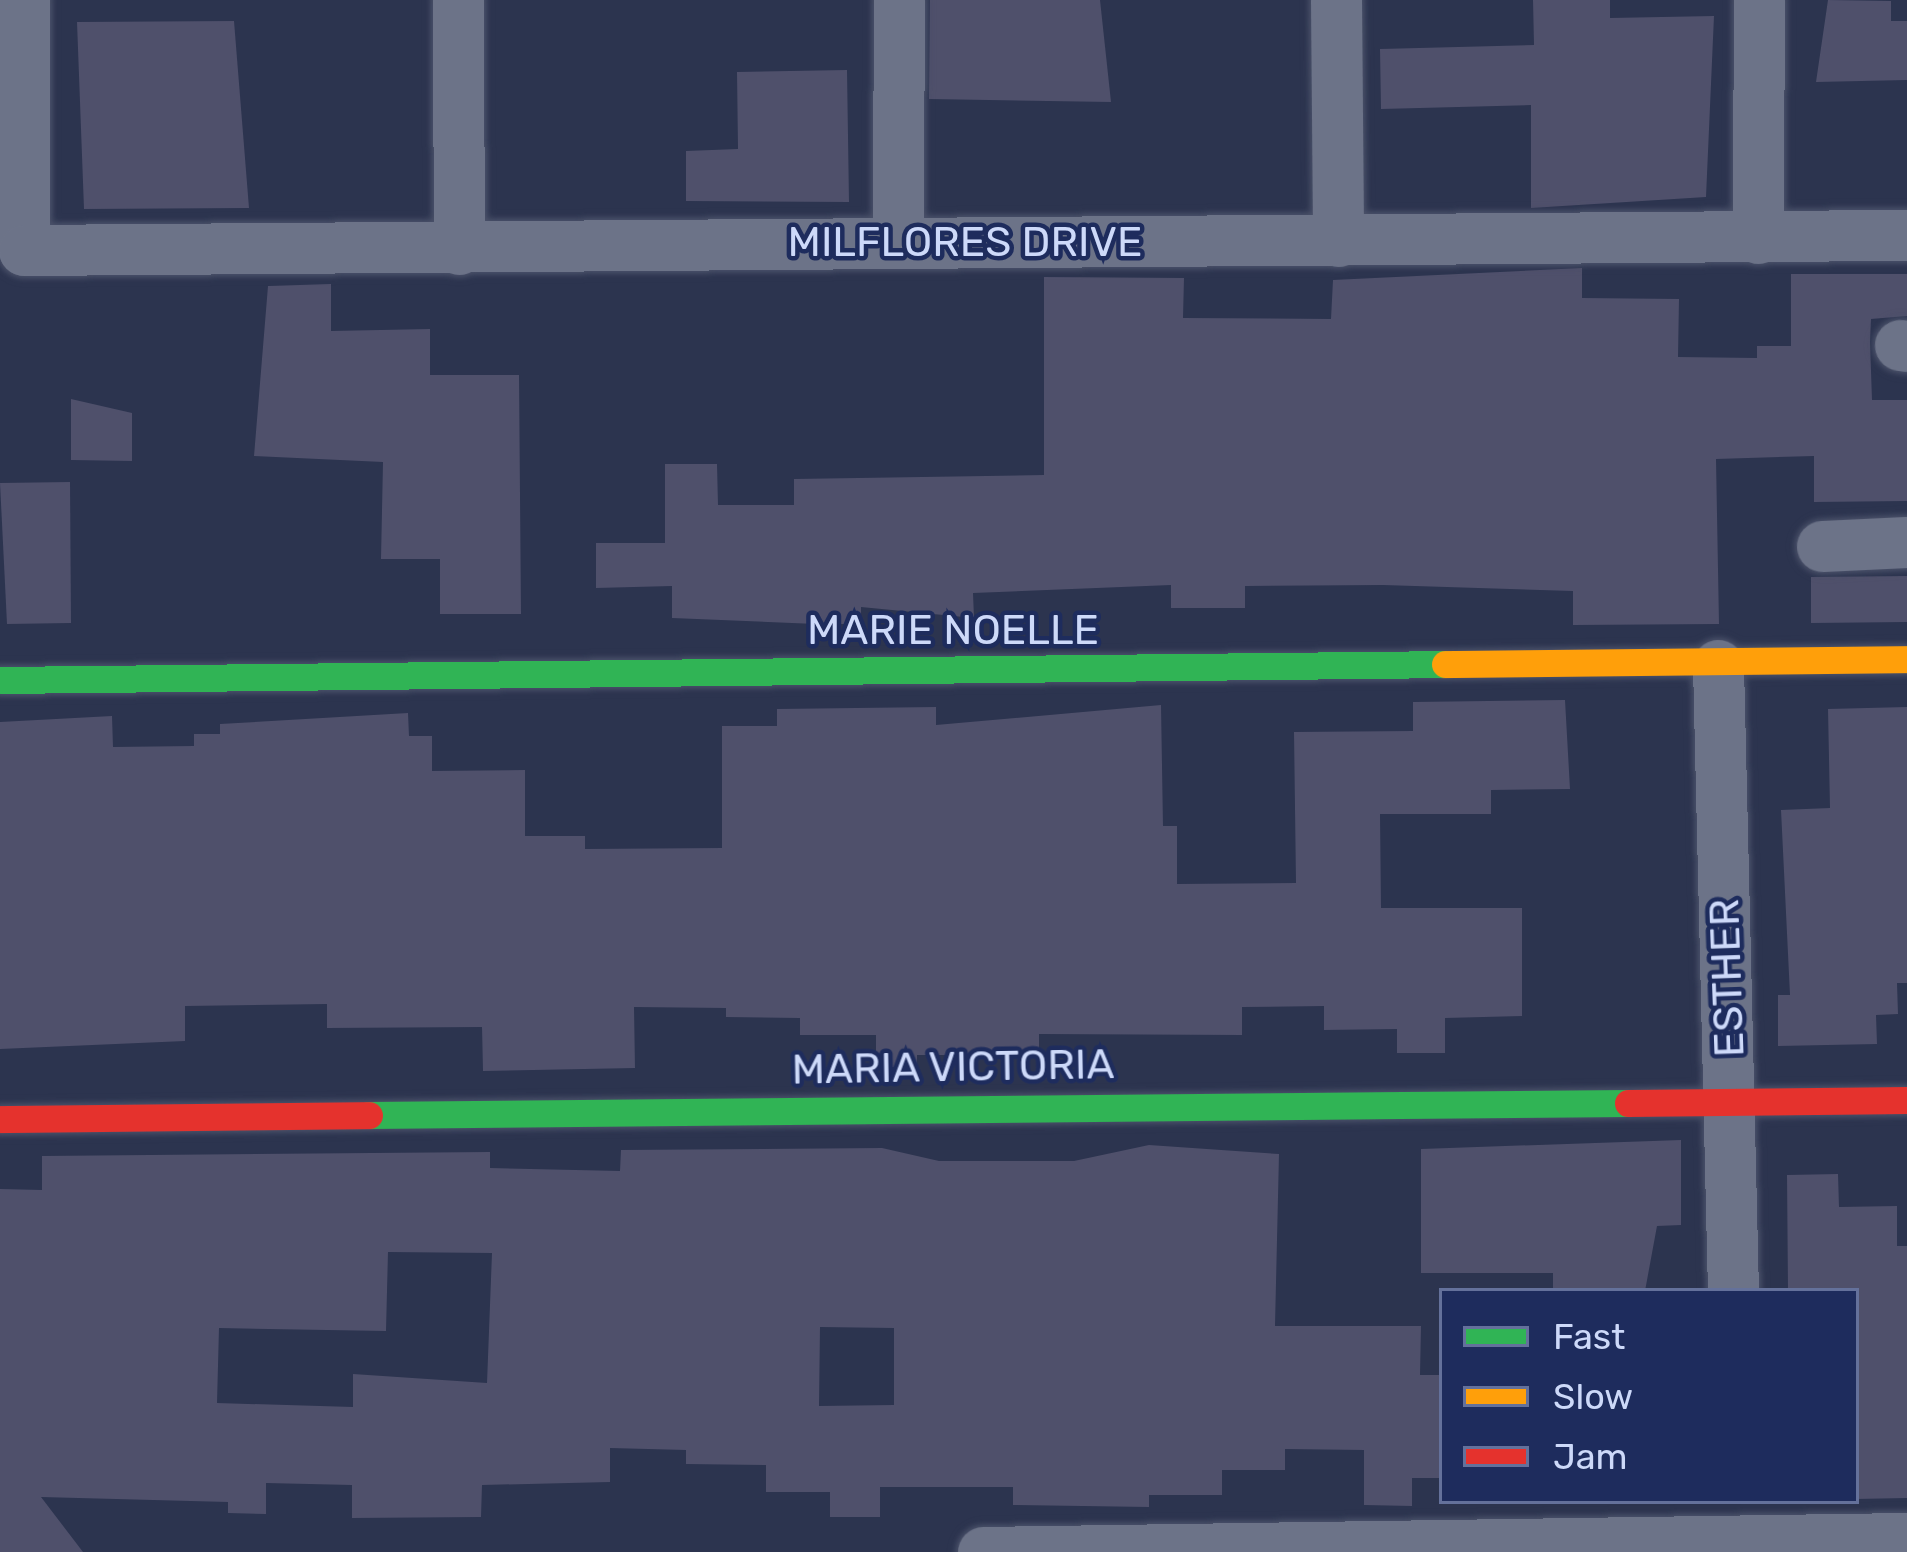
<!DOCTYPE html>
<style>
body{margin:0}
#map{position:relative;width:1907px;height:1552px;overflow:hidden;background:#2c344f;font-family:Rubik,sans-serif}
div>[style]{position:absolute}
.building>*{inset:0;background:#4f506b}
.roads{filter:drop-shadow(0 0 3px #4b526a) drop-shadow(0 0 3px #4b526a)}
.street>*{height:51px;margin:-25.5px;padding:0 25.5px;transform-origin:25.5px;border-radius:25.5px;background:#6c7388}
.fast>*{height:27px;margin:-13.5px;padding:0 13.5px;transform-origin:13.5px;border-radius:13.5px;background:#30b455}
.slow>*{height:27px;margin:-13.5px;padding:0 13.5px;transform-origin:13.5px;border-radius:13.5px;background:#ff9f0a}
.jam>*{height:27px;margin:-13.5px;padding:0 13.5px;transform-origin:13.5px;border-radius:13.5px;background:#e5322d}
span{translate:-50% -50%;white-space:nowrap;text-align:center;line-height:1.15;-webkit-text-stroke:9px #1e2c5d;paint-order:stroke}
.street-label{font-size:42px;color:#cdd9f9}
.legend{position:absolute;left:1439px;top:1288px;width:420px;height:216px;box-sizing:border-box;background:#1e2c5d;border:3px solid #64719b;margin:0;padding:15px 21px;list-style:none;font-size:36px;color:#cdd9f9}
.legend li{display:flex;align-items:center;gap:24px;height:60px}
.legend b{width:60px;border:3px solid #64719b}
</style>
<div id="map">
<div class="building">
<div style="clip-path:polygon(930px 0,1100px 0,1111px 102px,929px 99px)"></div>
<div style="clip-path:polygon(1533px 0,1610px 0,1610px 18px,1714px 16px,1706px 197px,1531px 208px,1531px 105px,1381px 109px,1380px 49px,1534px 45px)"></div>
<div style="clip-path:polygon(1828px 0,1891px 1px,1891px 21px,1907px 21px,1907px 80px,1816px 82px)"></div>
<div style="clip-path:polygon(234px 21px,249px 208px,84px 209px,77px 22px)"></div>
<div style="clip-path:polygon(847px 70px,849px 202px,686px 201px,686px 151px,738px 149px,737px 72px)"></div>
<div style="clip-path:polygon(1582px 268px,1582px 298px,1679px 299px,1678px 357px,1757px 358px,1757px 346px,1791px 346px,1791px 274px,1907px 274px,1907px 316px,1871px 319px,1870px 342px,1872px 400px,1907px 400px,1907px 501px,1814px 502px,1814px 456px,1716px 459px,1719px 624px,1573px 625px,1573px 591px,1383px 585px,1245px 586px,1245px 608px,1171px 608px,1171px 585px,973px 593px,974px 618px,861px 607px,861px 624px,816px 624px,672px 618px,672px 586px,596px 588px,596px 543px,665px 543px,665px 464px,717px 464px,718px 505px,794px 505px,794px 479px,1044px 475px,1044px 277px,1184px 278px,1183px 318px,1331px 319px,1333px 280px)"></div>
<div style="clip-path:polygon(331px 284px,331px 331px,430px 329px,430px 375px,519px 375px,521px 614px,440px 614px,440px 559px,381px 559px,383px 462px,254px 456px,268px 286px)"></div>
<div style="clip-path:polygon(71px 399px,132px 413px,132px 461px,71px 460px)"></div>
<div style="clip-path:polygon(70px 482px,71px 623px,7px 624px,0 483px)"></div>
<div style="clip-path:polygon(1907px 576px,1907px 622px,1811px 623px,1811px 577px)"></div>
<div style="clip-path:polygon(1565px 700px,1570px 789px,1491px 790px,1491px 814px,1380px 814px,1381px 908px,1522px 908px,1522px 1016px,1445px 1018px,1445px 1053px,1397px 1053px,1397px 1029px,1324px 1030px,1324px 1006px,1242px 1007px,1242px 1035px,1039px 1034px,1039px 1055px,917px 1055px,917px 1067px,876px 1067px,876px 1035px,800px 1035px,800px 1018px,726px 1017px,726px 1008px,634px 1007px,635px 1068px,483px 1071px,482px 1027px,327px 1028px,327px 1004px,185px 1006px,185px 1041px,0 1049px,0 722px,112px 716px,113px 747px,194px 746px,194px 734px,220px 734px,220px 724px,408px 713px,409px 736px,432px 736px,432px 771px,525px 770px,525px 836px,585px 836px,585px 849px,722px 848px,722px 726px,777px 726px,777px 709px,936px 707px,936px 725px,1161px 705px,1163px 826px,1177px 826px,1177px 884px,1296px 883px,1294px 732px,1413px 731px,1413px 702px)"></div>
<div style="clip-path:polygon(1907px 707px,1907px 983px,1897px 983px,1898px 1014px,1876px 1015px,1877px 1044px,1778px 1046px,1778px 995px,1790px 995px,1781px 810px,1830px 808px,1828px 709px)"></div>
<div style="clip-path:polygon(1681px 1140px,1681px 1225px,1657px 1226px,1645px 1291px,1553px 1291px,1553px 1273px,1421px 1273px,1421px 1149px)"></div>
<div style="clip-path:polygon(evenodd,1149px 1145px,1279px 1154px,1275px 1326px,1421px 1326px,1420px 1375px,1442px 1375px,1442px 1478px,1412px 1478px,1412px 1506px,1364px 1505px,1364px 1450px,1285px 1449px,1285px 1470px,1222px 1470px,1222px 1495px,1149px 1495px,1149px 1507px,1013px 1505px,1013px 1487px,880px 1487px,880px 1517px,830px 1517px,830px 1492px,766px 1492px,766px 1465px,686px 1464px,686px 1450px,610px 1448px,610px 1482px,482px 1485px,481px 1517px,352px 1518px,352px 1485px,266px 1483px,266px 1514px,228px 1513px,228px 1502px,41px 1497px,83px 1552px,0 1552px,0 1189px,42px 1190px,42px 1156px,490px 1152px,490px 1168px,620px 1171px,621px 1150px,882px 1148px,939px 1161px,1074px 1161px,1149px 1145px,388px 1252px,492px 1253px,487px 1383px,353px 1374px,353px 1407px,217px 1403px,219px 1328px,386px 1331px,388px 1252px,1149px 1145px,820px 1327px,894px 1328px,894px 1405px,819px 1406px,820px 1327px)"></div>
<div style="clip-path:polygon(1838px 1174px,1839px 1207px,1897px 1206px,1897px 1246px,1907px 1246px,1907px 1498px,1856px 1499px,1856px 1291px,1788px 1291px,1787px 1175px)"></div>
</div>
<div class="roads">
<div class="street">
<div style="left:24px;top:0;width:250px;rotate:90deg"></div>
<div style="left:458px;top:0;width:249px;rotate:89.8deg"></div>
<div style="left:1336px;top:0;width:241px;rotate:89.5deg"></div>
<div style="left:1758px;top:238px;width:238px;rotate:-89.8deg"></div>
<div style="left:898px;top:241px;width:241px;rotate:-89.8deg"></div>
<div style="left:24px;top:250px;width:1883px;rotate:-0.46deg"></div>
<div style="left:1900px;top:345px;width:7px;rotate:8deg"></div>
<div style="left:1822px;top:546px;width:85px;rotate:-2.7deg"></div>
<div style="left:1718px;top:665px;width:626px;rotate:88.63deg"></div>
<div style="left:983px;top:1552px;width:924px;rotate:-0.87deg"></div>
</div>
<div class="fast">
<div style="left:0;top:680px;width:1445px;rotate:-0.63deg"></div>
<div style="left:369px;top:1115px;width:1259px;rotate:-0.55deg"></div>
</div>
<div class="slow">
<div style="left:1445px;top:664px;width:462px;rotate:-0.6deg"></div>
</div>
<div class="jam">
<div style="left:1628px;top:1103px;width:279px;rotate:-0.6deg"></div>
<div style="left:0;top:1119px;width:369px;rotate:-0.6deg"></div>
</div>
</div>
<div class="street-label">
<span style="left:965px;top:242px">MILFLORES DRIVE</span>
<span style="left:953px;top:630px">MARIE NOELLE</span>
<span style="left:1727px;top:978px;rotate:-92deg">ESTHER</span>
<span style="left:953px;top:1067px;rotate:-1deg">MARIA VICTORIA</span>
</div>
<ul class="legend">
<li><b style="height:15px;background:#30b455"></b>Fast</li>
<li><b style="height:15px;background:#ff9f0a"></b>Slow</li>
<li><b style="height:15px;background:#e5322d"></b>Jam</li>
</ul>
</div>
